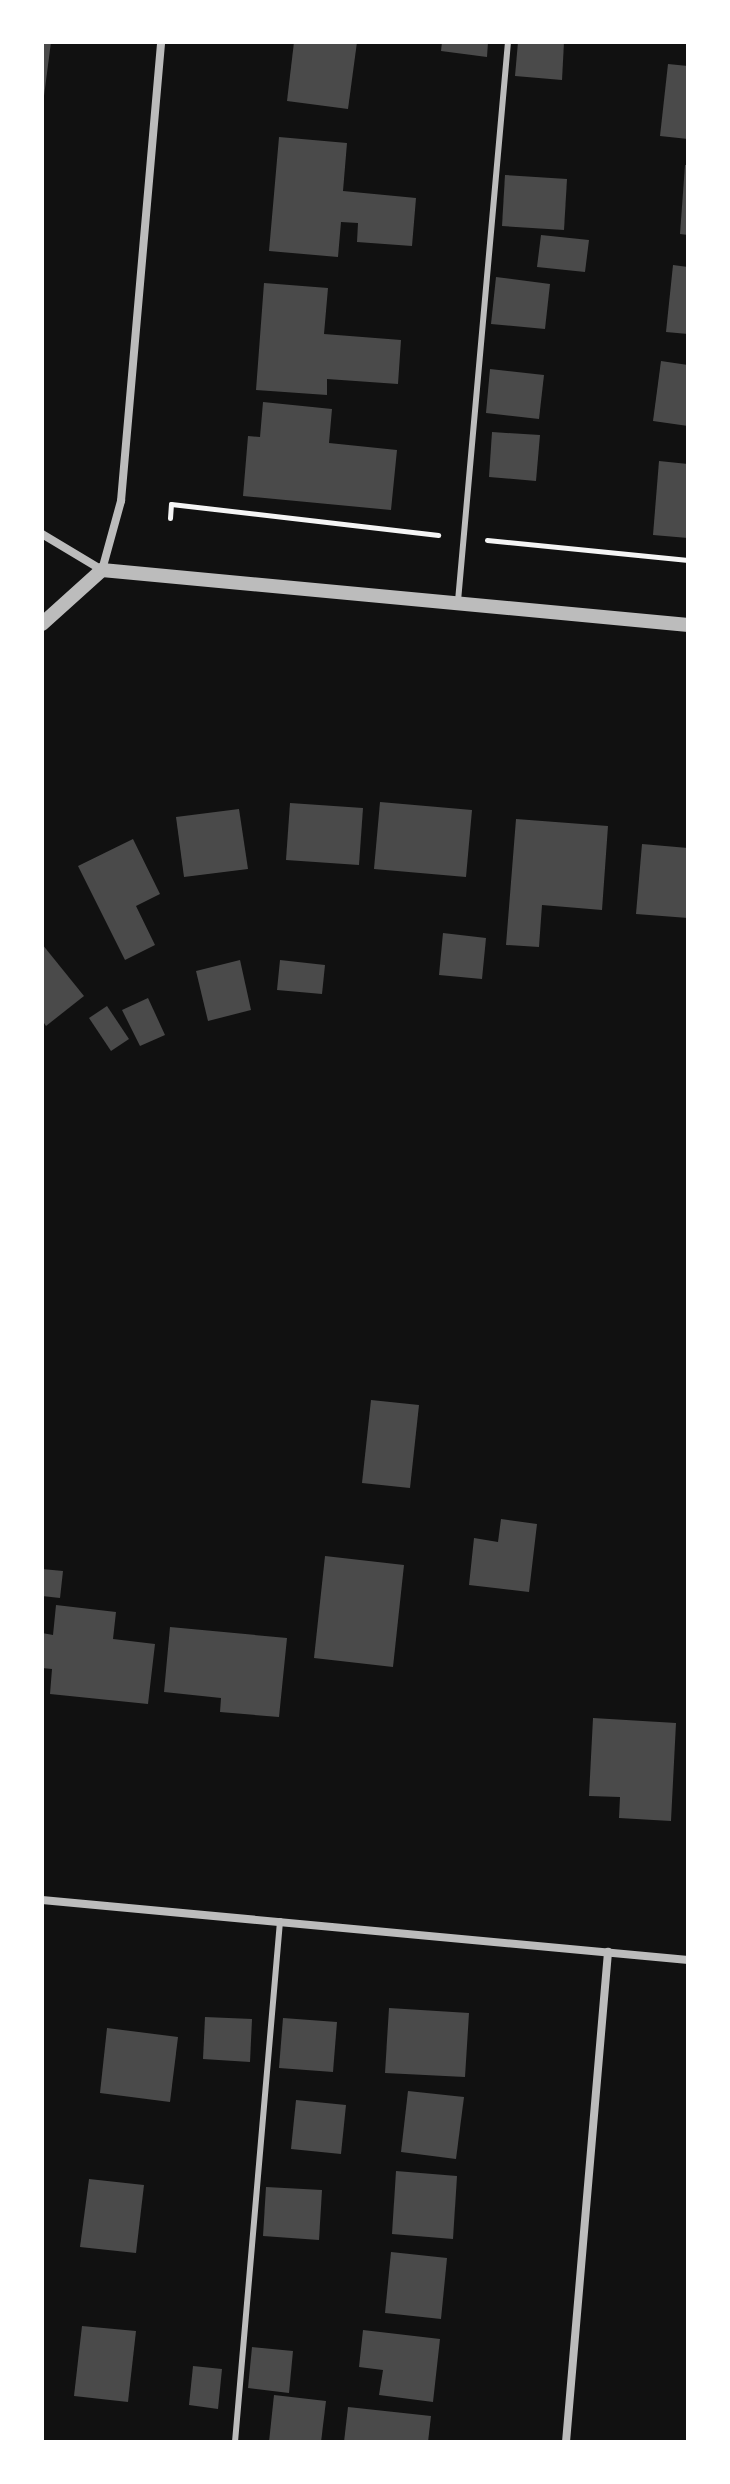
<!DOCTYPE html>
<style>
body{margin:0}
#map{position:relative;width:730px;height:2484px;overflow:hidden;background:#111;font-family:"Noto Sans",sans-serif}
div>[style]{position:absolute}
.building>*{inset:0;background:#4a4a4a}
.path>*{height:5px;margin:-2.5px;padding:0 2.5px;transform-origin:2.5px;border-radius:2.5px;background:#f5f5f5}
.service>*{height:6px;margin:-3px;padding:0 3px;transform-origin:3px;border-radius:3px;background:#bcbcbc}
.minor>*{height:8px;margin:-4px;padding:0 4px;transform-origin:4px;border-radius:4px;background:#bcbcbc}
.tertiary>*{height:14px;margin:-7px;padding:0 7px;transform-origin:7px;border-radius:7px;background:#bcbcbc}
span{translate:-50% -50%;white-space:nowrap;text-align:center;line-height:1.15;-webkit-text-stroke:7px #fff;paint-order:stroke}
.frame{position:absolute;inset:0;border:44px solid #fff;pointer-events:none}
</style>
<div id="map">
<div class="building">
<div style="clip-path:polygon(42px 42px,51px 42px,44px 96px,42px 96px)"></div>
<div style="clip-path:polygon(294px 42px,357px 42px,348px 109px,287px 101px)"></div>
<div style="clip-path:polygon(442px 42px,488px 42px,487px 57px,441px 51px)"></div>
<div style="clip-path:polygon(518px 42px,564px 42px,562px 80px,515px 76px)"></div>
<div style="clip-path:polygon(668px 64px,688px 66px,688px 139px,660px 136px)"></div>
<div style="clip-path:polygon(279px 137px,347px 143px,343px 191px,416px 198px,412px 246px,357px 242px,358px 223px,341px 222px,338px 257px,269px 251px)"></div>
<div style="clip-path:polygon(685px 165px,688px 165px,688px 235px,680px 234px)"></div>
<div style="clip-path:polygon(505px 175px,567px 179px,564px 230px,502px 226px)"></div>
<div style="clip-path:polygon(541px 235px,589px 240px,585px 272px,537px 267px)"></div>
<div style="clip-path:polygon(673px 265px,688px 267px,688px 334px,666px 332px)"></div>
<div style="clip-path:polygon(496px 277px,550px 284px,545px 329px,491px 324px)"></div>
<div style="clip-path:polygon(264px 283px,328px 288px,324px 334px,401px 340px,398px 384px,327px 379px,327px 395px,256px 390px)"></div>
<div style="clip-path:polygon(661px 361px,688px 365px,688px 426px,653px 421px)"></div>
<div style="clip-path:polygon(490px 369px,544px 375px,539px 419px,486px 413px)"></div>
<div style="clip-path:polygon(263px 402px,332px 409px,329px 443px,397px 450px,391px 510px,243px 496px,248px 436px,260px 437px)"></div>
<div style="clip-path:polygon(492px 432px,540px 435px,536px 481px,489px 477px)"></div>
<div style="clip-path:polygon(659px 461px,688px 464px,688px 538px,653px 535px)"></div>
<div style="clip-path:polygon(380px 802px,472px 810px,466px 877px,374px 869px)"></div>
<div style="clip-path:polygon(290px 803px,363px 808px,359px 865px,286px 860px)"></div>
<div style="clip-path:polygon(239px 809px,248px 869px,184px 877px,176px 817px)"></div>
<div style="clip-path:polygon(516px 819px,608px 826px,602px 910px,542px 905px,539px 947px,506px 945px)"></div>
<div style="clip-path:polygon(133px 839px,160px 894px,136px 906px,155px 945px,125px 960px,78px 866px)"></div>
<div style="clip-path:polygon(642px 844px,688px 848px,688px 918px,636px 914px)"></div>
<div style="clip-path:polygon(443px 933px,486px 938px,482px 979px,439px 975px)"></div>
<div style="clip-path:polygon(42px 944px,84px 996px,46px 1026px,42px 1020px)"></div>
<div style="clip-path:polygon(240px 960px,251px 1010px,208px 1021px,196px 971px)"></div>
<div style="clip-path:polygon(280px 960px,325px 965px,322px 994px,277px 990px)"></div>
<div style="clip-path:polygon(148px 998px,165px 1035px,140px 1046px,122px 1010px)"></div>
<div style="clip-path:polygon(107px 1006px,129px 1039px,111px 1051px,89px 1018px)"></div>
<div style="clip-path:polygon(371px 1400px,419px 1405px,410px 1488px,362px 1483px)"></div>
<div style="clip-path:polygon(501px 1519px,537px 1524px,529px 1592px,469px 1585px,474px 1538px,498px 1542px)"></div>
<div style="clip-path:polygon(325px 1556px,404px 1565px,393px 1667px,314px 1658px)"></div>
<div style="clip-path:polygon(42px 1569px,63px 1571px,60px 1598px,42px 1596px)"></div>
<div style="clip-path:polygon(56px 1605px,116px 1612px,113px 1639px,155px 1644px,148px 1704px,50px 1694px,52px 1669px,42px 1668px,42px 1633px,53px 1635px)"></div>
<div style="clip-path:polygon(170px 1627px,287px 1638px,279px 1717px,220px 1712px,221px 1698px,164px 1692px)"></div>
<div style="clip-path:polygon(593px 1718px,676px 1723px,671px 1821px,619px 1818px,620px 1797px,589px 1796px)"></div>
<div style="clip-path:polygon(389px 2008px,469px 2013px,465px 2077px,385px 2073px)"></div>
<div style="clip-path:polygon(205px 2017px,252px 2019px,250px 2062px,203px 2059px)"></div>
<div style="clip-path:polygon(283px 2018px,337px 2022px,333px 2072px,279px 2068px)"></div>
<div style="clip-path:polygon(107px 2028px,178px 2037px,170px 2102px,100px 2093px)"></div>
<div style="clip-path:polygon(408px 2091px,464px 2097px,456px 2159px,401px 2152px)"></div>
<div style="clip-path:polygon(296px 2100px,346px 2105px,341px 2154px,291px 2149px)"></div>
<div style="clip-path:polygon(396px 2171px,457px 2176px,453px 2239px,392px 2234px)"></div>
<div style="clip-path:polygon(89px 2179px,144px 2185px,136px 2253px,80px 2247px)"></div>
<div style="clip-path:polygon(266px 2187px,322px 2190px,319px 2240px,263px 2236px)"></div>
<div style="clip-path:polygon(391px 2252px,447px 2258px,441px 2319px,385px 2313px)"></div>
<div style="clip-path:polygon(82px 2326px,136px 2331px,128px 2402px,74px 2396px)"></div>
<div style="clip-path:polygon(363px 2330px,440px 2339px,433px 2402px,379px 2395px,383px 2370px,359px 2367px)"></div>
<div style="clip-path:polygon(252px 2347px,293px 2351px,289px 2393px,248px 2388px)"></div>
<div style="clip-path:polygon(193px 2366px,222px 2369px,218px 2409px,189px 2405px)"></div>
<div style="clip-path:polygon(274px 2395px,326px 2401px,321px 2442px,269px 2442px)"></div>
<div style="clip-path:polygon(348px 2407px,431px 2416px,428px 2442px,344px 2442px)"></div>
</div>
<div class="path">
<div style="left:170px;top:518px;width:14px;rotate:-86deg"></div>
<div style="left:171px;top:504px;width:269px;rotate:6.6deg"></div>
<div style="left:487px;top:540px;width:202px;rotate:5.7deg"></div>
</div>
<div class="service">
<div style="left:458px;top:601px;width:561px;rotate:-84.89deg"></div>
<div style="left:235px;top:2442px;width:523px;rotate:-85.06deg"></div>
</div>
<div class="minor">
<div style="left:42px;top:534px;width:70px;rotate:31deg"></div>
<div style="left:102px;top:570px;width:72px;rotate:-74.6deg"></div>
<div style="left:121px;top:501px;width:461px;rotate:-85deg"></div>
<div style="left:42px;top:1900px;width:649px;rotate:5.31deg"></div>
<div style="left:566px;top:2442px;width:492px;rotate:-85.1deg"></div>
</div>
<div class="tertiary">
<div style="left:42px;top:624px;width:81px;rotate:-42deg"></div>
<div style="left:102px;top:570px;width:589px;rotate:5.36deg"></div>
</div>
<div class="frame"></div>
</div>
